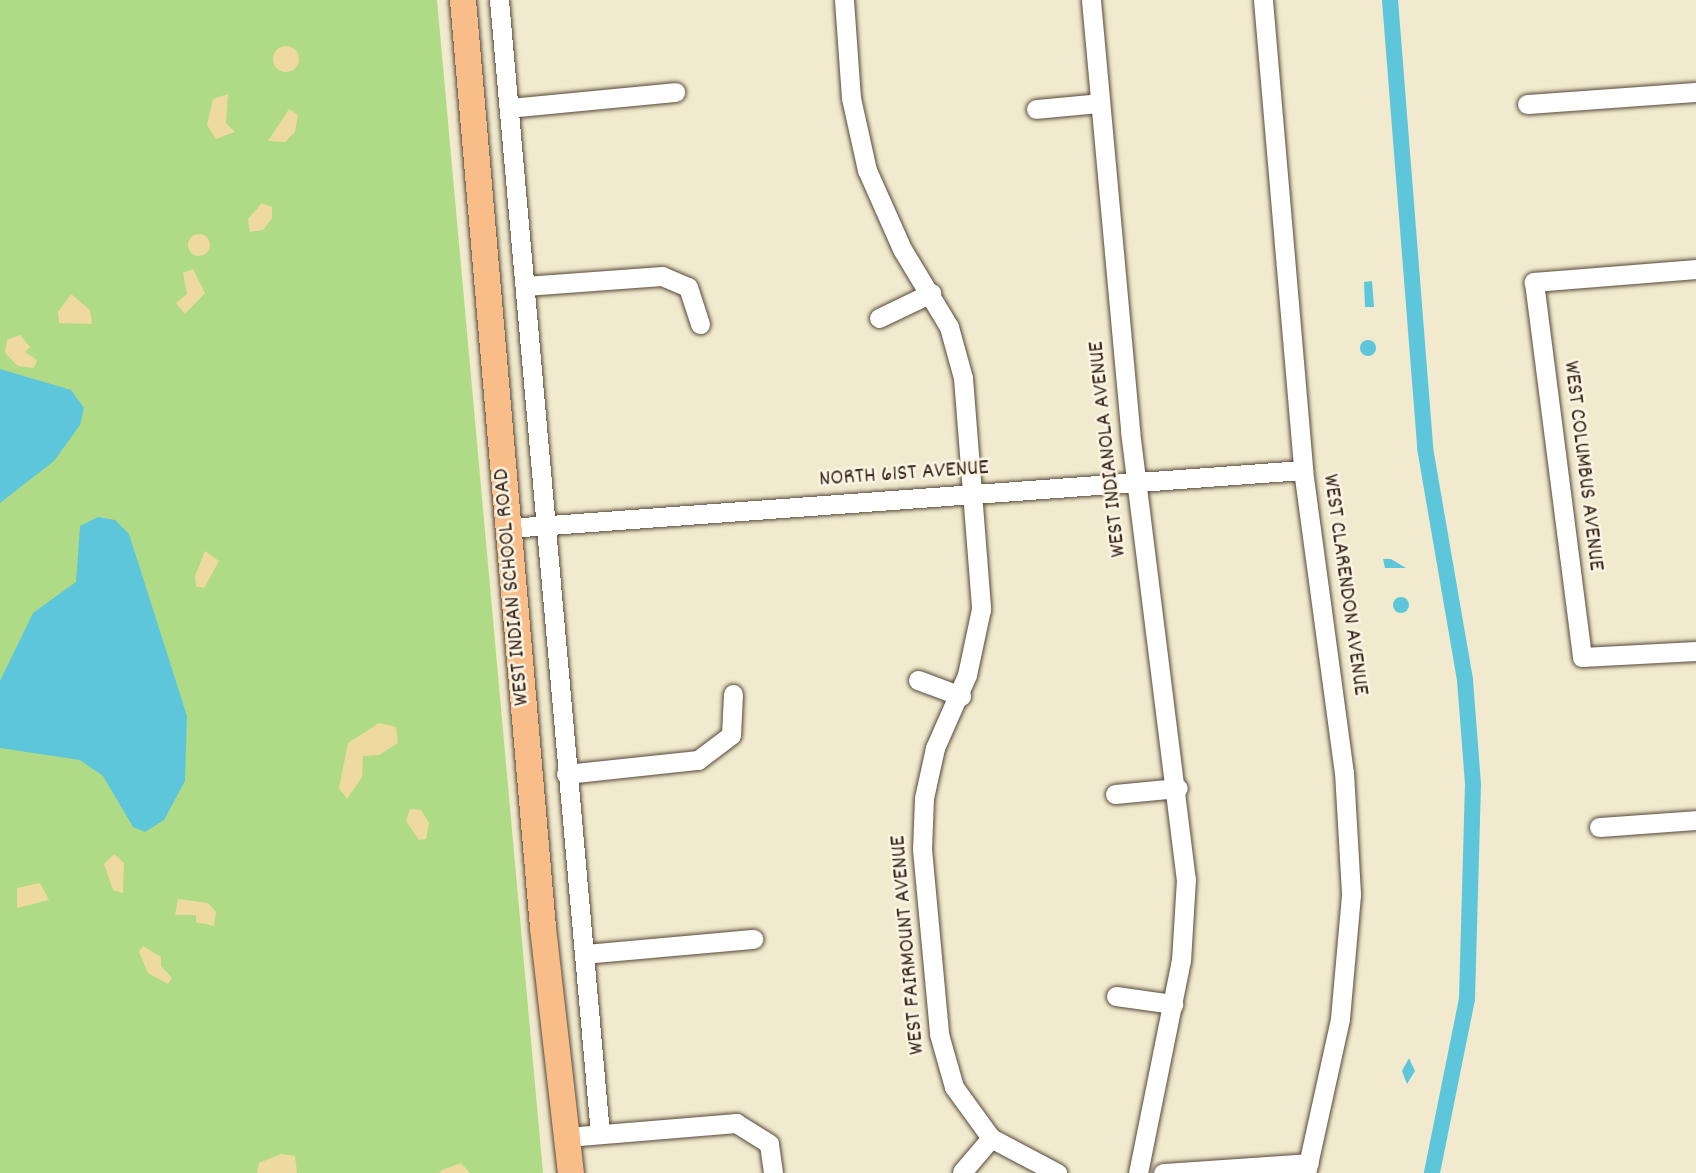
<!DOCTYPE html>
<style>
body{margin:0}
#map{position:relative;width:1696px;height:1173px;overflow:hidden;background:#f1eace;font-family:Dekko,sans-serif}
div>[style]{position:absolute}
.green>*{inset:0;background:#afdb86}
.sand>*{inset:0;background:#eeda9e}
.round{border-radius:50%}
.water>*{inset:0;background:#5ec6db}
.canal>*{height:16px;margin:-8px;padding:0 8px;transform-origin:8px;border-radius:8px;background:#5ec6db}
.roads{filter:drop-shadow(0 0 2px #564738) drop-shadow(0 0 2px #564738)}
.minor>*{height:19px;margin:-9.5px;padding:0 9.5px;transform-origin:9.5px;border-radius:9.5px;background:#fff}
.major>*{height:26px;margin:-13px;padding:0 13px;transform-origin:13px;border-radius:13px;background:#f8bd88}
span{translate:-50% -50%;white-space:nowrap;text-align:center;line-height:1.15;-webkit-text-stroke:5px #fcf5e5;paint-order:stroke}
.street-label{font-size:23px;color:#3b2a1e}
</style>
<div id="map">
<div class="green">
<div style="clip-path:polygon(0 0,437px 0,543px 1173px,0 1173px)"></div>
</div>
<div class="sand">
<div class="round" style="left:273px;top:46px;width:26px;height:26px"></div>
<div style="clip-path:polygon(228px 94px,226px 123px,235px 132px,216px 139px,207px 125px,213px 99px)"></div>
<div style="clip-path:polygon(289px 109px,298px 115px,295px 132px,285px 142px,268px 141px)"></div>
<div style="clip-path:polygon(262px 203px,272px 207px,272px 218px,263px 230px,250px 232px,248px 219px)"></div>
<div class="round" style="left:188px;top:234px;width:22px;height:22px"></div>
<div style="clip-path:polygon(193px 269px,205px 293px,185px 314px,176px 303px,187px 294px,183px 273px)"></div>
<div style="clip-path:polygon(71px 294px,90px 310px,92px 324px,59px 323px,58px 312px)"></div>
<div style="clip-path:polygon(20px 335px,30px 347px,25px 352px,37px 360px,34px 368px,18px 366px,5px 353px,7px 340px)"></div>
<div style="clip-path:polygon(205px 551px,219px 561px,204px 588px,196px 586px,195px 576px)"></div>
<div style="clip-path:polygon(379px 723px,396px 727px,398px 743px,379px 755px,363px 756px,362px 777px,347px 799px,339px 788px,348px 743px)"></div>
<div style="clip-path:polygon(410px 809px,421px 810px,429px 823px,426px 839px,419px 840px,406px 821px)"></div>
<div style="clip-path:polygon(114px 854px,124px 863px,123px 893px,113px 890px,104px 864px)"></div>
<div style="clip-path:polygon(40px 883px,49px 900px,17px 908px,17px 888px)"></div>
<div style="clip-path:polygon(178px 899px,208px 903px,216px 912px,214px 926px,196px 922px,196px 915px,175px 915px)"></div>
<div style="clip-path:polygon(143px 946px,161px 957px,161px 966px,172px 978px,168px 984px,148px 973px,139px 952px)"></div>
<div style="clip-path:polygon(281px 1154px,295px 1156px,297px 1173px,257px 1173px,259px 1163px)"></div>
<div style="clip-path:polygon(461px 1163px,470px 1173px,439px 1173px,442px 1170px)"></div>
</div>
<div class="water">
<div style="clip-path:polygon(1372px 281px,1374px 307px,1365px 307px,1364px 282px)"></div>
<div class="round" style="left:1360px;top:340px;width:16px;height:16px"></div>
<div style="clip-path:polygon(0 369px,71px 390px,84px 408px,80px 425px,54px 461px,0 503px)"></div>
<div style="clip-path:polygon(98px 517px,115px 520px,129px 534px,187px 716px,185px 781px,164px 820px,145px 832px,133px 827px,103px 776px,80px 760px,0 748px,0 681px,33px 613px,76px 582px,80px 526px)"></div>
<div style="clip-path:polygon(1383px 559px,1391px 559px,1406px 568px,1385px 568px)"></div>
<div class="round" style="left:1393px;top:597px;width:16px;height:16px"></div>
<div style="clip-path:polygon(1409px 1058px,1415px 1071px,1407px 1084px,1402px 1071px)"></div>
</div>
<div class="canal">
<div style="left:1390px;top:0;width:449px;rotate:85.5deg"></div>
<div style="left:1425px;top:448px;width:235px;rotate:80.2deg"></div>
<div style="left:1465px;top:680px;width:104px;rotate:85.6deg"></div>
<div style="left:1473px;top:784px;width:215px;rotate:91.6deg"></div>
<div style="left:1467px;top:999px;width:177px;rotate:101.4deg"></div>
</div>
<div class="roads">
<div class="minor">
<div style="left:499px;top:0;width:1137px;rotate:84.91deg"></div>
<div style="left:844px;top:0;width:98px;rotate:85.9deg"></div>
<div style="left:851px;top:98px;width:74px;rotate:77.5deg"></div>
<div style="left:867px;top:170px;width:86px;rotate:66.1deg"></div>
<div style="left:902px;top:249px;width:91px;rotate:58.9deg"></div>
<div style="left:949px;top:327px;width:53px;rotate:74.6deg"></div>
<div style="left:963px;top:378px;width:232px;rotate:85.5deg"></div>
<div style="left:981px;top:609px;width:67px;rotate:102deg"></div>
<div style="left:967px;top:675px;width:80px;rotate:113.7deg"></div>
<div style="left:935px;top:748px;width:51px;rotate:102.4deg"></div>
<div style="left:924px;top:798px;width:51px;rotate:92.2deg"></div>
<div style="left:922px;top:849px;width:186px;rotate:84.7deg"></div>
<div style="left:939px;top:1034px;width:55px;rotate:74.2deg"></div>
<div style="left:954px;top:1087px;width:63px;rotate:54deg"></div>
<div style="left:991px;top:1138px;width:75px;rotate:27.9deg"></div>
<div style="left:1091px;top:0;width:433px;rotate:84.8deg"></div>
<div style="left:1130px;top:431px;width:451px;rotate:82.9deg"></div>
<div style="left:1186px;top:879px;width:81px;rotate:93.5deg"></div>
<div style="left:1181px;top:960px;width:217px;rotate:101.4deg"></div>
<div style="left:1263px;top:0;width:472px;rotate:85.1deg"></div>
<div style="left:1303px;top:470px;width:305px;rotate:82.3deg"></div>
<div style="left:1344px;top:772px;width:123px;rotate:86.7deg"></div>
<div style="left:1351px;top:895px;width:124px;rotate:95.1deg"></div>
<div style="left:1340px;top:1019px;width:158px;rotate:102.4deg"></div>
<div style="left:1527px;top:104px;width:169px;rotate:-4.1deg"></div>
<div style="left:509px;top:108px;width:167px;rotate:-5.5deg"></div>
<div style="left:1036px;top:109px;width:64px;rotate:-5.4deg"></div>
<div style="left:1696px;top:269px;width:163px;rotate:175.4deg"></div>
<div style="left:1534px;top:282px;width:378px;rotate:82.7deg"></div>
<div style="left:1582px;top:657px;width:114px;rotate:-3deg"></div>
<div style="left:525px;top:286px;width:137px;rotate:-4.2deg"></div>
<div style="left:662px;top:276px;width:28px;rotate:23deg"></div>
<div style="left:688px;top:287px;width:39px;rotate:72deg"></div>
<div style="left:879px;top:318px;width:58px;rotate:-25.7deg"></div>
<div style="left:509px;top:528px;width:796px;rotate:-4.18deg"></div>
<div style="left:918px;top:680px;width:46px;rotate:20.4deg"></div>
<div style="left:566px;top:774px;width:133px;rotate:-6.1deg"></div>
<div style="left:698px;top:760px;width:41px;rotate:-37.1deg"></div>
<div style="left:731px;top:735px;width:41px;rotate:-87.2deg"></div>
<div style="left:1115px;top:794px;width:63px;rotate:-5.4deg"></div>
<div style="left:1599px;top:827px;width:97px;rotate:-4.1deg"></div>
<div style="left:584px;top:954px;width:170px;rotate:-5.1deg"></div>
<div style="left:1116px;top:996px;width:58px;rotate:8deg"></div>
<div style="left:567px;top:1137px;width:170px;rotate:-4.7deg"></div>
<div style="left:736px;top:1123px;width:39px;rotate:32deg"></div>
<div style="left:769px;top:1144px;width:29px;rotate:82deg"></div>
<div style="left:962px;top:1172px;width:45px;rotate:-49.5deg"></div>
<div style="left:1163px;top:1173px;width:146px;rotate:-3.9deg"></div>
</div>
<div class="major">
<div style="left:463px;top:0;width:931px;rotate:85.07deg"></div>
<div style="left:543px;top:928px;width:247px;rotate:83.5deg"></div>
</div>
</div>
<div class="street-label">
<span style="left:1109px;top:449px;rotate:-96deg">WEST INDIANOLA AVENUE</span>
<span style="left:1582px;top:466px;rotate:83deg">WEST COLUMBUS AVENUE</span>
<span style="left:904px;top:475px;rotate:-4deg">NORTH 61ST AVENUE</span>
<span style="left:1344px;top:585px;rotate:82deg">WEST CLARENDON AVENUE</span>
<span style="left:513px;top:587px;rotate:-95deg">WEST INDIAN SCHOOL ROAD</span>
<span style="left:909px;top:945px;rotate:-95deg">WEST FAIRMOUNT AVENUE</span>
</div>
</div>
